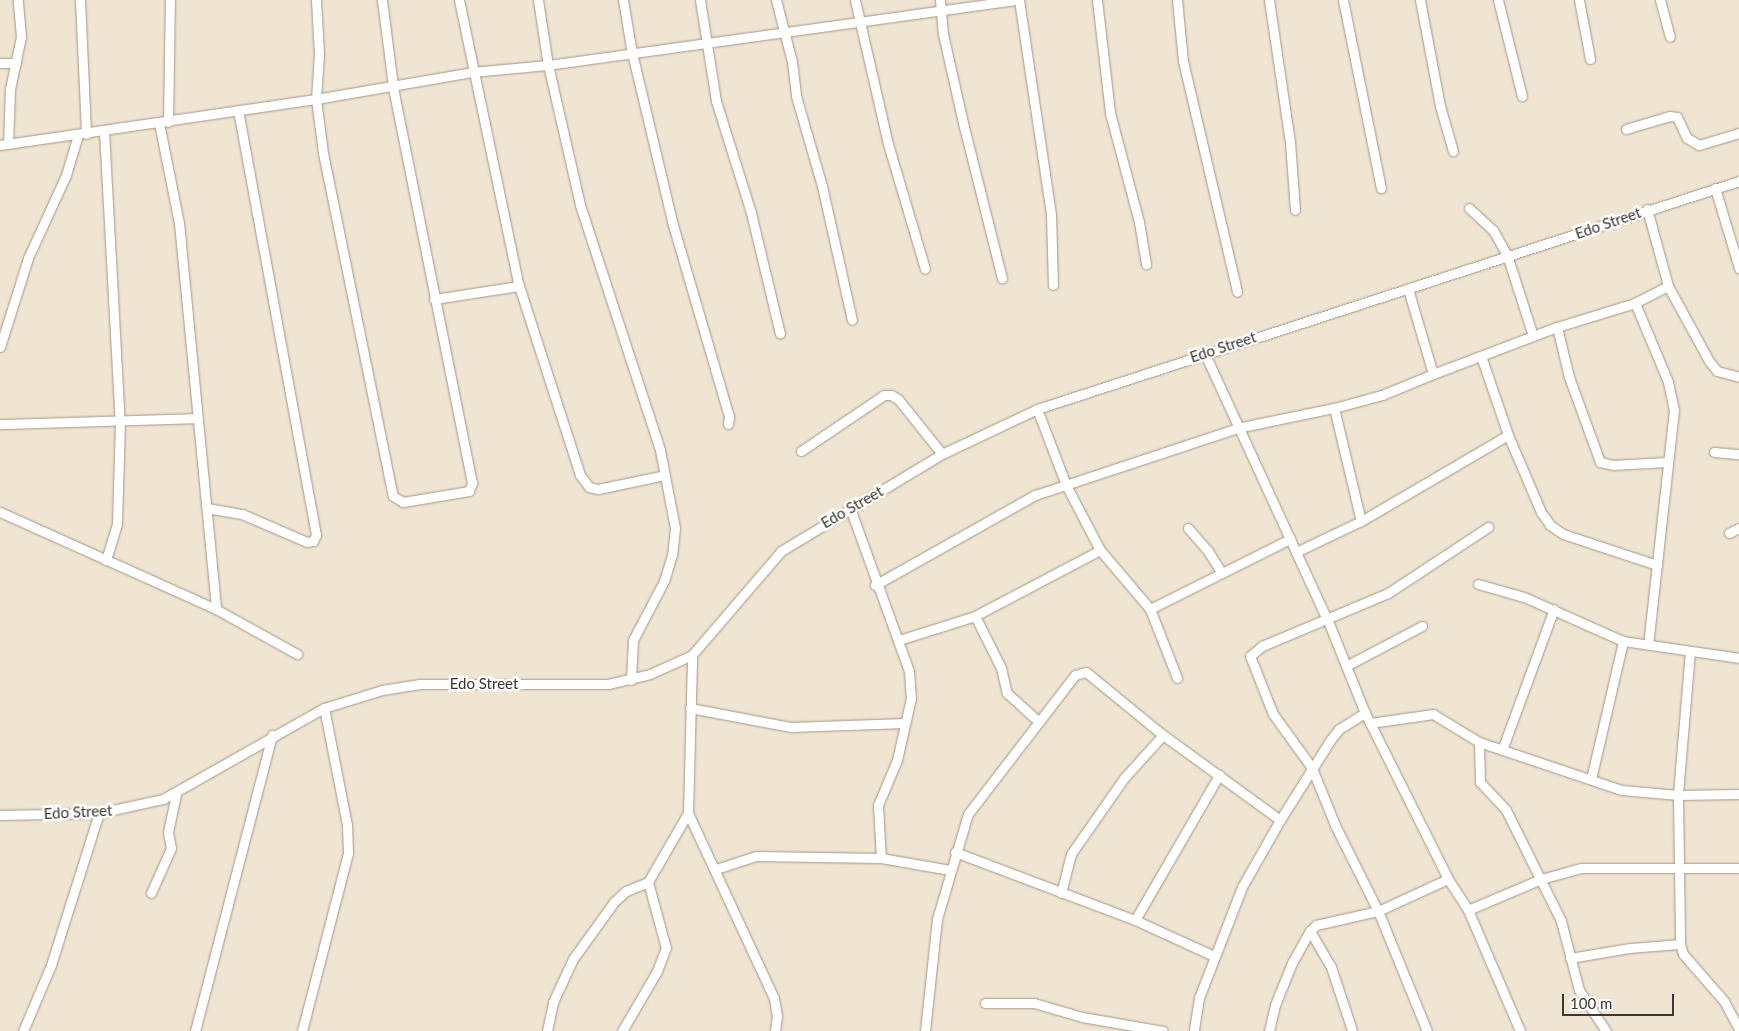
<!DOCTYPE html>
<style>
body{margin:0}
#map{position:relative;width:1739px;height:1031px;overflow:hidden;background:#f0e4d2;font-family:Lato,sans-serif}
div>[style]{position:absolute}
.roads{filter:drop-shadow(0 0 1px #a49888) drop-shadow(0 0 1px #a49888)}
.minor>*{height:9px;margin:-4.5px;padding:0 4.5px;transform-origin:4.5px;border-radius:4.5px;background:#fff}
span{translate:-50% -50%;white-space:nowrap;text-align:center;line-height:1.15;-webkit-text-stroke:5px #fff;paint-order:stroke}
.street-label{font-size:15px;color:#3c3730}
.scale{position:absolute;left:1562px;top:994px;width:112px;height:22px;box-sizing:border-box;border:2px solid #3c3730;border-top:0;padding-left:6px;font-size:15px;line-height:18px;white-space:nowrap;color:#3c3730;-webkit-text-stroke:4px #fff;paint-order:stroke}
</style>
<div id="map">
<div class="roads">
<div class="minor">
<div style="left:80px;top:0;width:134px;rotate:87.4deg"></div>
<div style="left:316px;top:0;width:54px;rotate:86.8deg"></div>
<div style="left:319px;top:54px;width:45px;rotate:93.8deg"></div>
<div style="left:316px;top:99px;width:54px;rotate:82.6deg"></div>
<div style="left:323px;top:153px;width:350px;rotate:78.5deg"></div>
<div style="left:393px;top:496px;width:12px;rotate:31deg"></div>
<div style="left:403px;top:502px;width:67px;rotate:-9.5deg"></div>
<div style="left:469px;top:491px;width:9px;rotate:-69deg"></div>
<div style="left:472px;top:483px;width:405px;rotate:-101.3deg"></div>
<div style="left:393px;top:86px;width:87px;rotate:-97.3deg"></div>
<div style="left:459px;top:0;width:292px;rotate:78.2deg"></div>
<div style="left:519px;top:286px;width:199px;rotate:72.1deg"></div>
<div style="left:580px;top:475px;width:15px;rotate:53deg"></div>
<div style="left:589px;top:487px;width:9px;rotate:13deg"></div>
<div style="left:598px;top:489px;width:68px;rotate:-11.8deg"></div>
<div style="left:538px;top:0;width:66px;rotate:81.3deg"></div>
<div style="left:548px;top:65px;width:144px;rotate:77.1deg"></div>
<div style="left:580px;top:205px;width:258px;rotate:71.9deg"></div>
<div style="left:660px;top:450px;width:79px;rotate:79.1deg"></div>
<div style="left:675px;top:528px;width:27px;rotate:96deg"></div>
<div style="left:672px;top:555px;width:27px;rotate:107deg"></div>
<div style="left:664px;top:581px;width:67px;rotate:117.7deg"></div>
<div style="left:633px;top:640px;width:40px;rotate:92.9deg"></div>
<div style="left:623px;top:0;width:54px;rotate:80.4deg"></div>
<div style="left:632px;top:53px;width:177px;rotate:76.6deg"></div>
<div style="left:673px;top:225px;width:200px;rotate:73.7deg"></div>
<div style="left:729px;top:417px;width:7px;rotate:98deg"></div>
<div style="left:700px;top:0;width:102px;rotate:81deg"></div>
<div style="left:716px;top:101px;width:117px;rotate:72.6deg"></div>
<div style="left:751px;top:213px;width:124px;rotate:76.5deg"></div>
<div style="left:776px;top:0;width:64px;rotate:75.5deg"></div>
<div style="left:792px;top:62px;width:34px;rotate:83deg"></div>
<div style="left:796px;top:96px;width:94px;rotate:73.9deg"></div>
<div style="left:822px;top:186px;width:137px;rotate:77.4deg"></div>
<div style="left:855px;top:0;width:148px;rotate:77.1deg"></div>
<div style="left:888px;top:144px;width:130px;rotate:73.5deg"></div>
<div style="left:940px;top:0;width:34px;rotate:85deg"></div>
<div style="left:943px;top:34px;width:95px;rotate:77.3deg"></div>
<div style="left:964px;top:127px;width:156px;rotate:75.9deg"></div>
<div style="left:1019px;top:0;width:217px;rotate:81.5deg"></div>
<div style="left:1051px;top:215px;width:70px;rotate:88.4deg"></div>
<div style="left:1097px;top:0;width:114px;rotate:83.4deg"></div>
<div style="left:1110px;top:113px;width:113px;rotate:75.1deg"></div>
<div style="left:1139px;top:222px;width:43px;rotate:80.5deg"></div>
<div style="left:1177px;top:0;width:61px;rotate:84.4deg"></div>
<div style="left:1183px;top:61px;width:237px;rotate:76.8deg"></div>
<div style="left:1269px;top:0;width:144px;rotate:81.6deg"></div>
<div style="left:1290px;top:142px;width:68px;rotate:85.8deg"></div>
<div style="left:1343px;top:0;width:192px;rotate:78.6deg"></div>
<div style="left:1420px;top:0;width:108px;rotate:79.3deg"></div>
<div style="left:1440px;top:106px;width:47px;rotate:73.9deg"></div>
<div style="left:1498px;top:0;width:99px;rotate:76deg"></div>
<div style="left:1579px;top:0;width:60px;rotate:79.4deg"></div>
<div style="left:1660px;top:0;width:38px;rotate:75deg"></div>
<div style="left:0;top:63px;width:16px"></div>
<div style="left:168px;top:122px;width:122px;rotate:-89.1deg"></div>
<div style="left:159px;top:123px;width:102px;rotate:78.7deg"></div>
<div style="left:179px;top:223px;width:388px;rotate:84.5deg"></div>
<div style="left:1626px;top:129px;width:46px;rotate:-16.5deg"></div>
<div style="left:1670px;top:116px;width:7px;rotate:8deg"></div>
<div style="left:1677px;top:117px;width:23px;rotate:65deg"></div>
<div style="left:1687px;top:138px;width:14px;rotate:30deg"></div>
<div style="left:1699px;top:145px;width:42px;rotate:-16.7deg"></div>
<div style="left:104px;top:131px;width:291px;rotate:86.9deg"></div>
<div style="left:120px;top:422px;width:102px;rotate:91.7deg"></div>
<div style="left:117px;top:524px;width:38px;rotate:107deg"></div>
<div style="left:8px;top:144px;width:55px;rotate:-87.9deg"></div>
<div style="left:10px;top:89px;width:53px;rotate:-78.1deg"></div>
<div style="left:21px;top:37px;width:37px;rotate:-95deg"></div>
<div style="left:0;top:145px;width:319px;rotate:-8.3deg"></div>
<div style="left:316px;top:99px;width:158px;rotate:-9.8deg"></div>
<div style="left:472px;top:72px;width:76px;rotate:-5.3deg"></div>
<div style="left:548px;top:65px;width:471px;rotate:-7.9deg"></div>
<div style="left:1715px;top:188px;width:84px;rotate:73.3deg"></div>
<div style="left:1469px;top:208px;width:33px;rotate:43deg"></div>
<div style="left:1493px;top:230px;width:29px;rotate:61deg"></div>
<div style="left:1507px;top:255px;width:85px;rotate:72.2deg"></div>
<div style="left:1647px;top:209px;width:80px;rotate:74.7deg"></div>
<div style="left:1668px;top:286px;width:37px;rotate:153deg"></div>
<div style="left:1635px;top:303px;width:86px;rotate:67.3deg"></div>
<div style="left:1668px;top:382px;width:29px;rotate:78deg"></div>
<div style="left:1674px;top:410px;width:236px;rotate:96.3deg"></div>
<div style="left:1668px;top:286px;width:85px;rotate:61.3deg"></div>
<div style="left:1709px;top:361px;width:13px;rotate:51deg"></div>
<div style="left:1717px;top:371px;width:23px;rotate:15deg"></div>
<div style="left:434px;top:299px;width:86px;rotate:-8.7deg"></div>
<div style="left:1557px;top:327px;width:51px;rotate:76.5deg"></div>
<div style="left:1569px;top:377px;width:90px;rotate:70deg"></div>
<div style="left:1600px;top:462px;width:13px;rotate:13deg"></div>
<div style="left:1613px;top:465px;width:53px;rotate:-3.2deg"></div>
<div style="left:0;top:347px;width:93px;rotate:-72.5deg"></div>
<div style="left:28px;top:258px;width:91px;rotate:-65.4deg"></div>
<div style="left:66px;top:175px;width:42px;rotate:-73.3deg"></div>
<div style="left:1204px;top:352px;width:296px;rotate:65.3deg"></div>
<div style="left:1328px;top:621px;width:99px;rotate:68.1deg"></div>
<div style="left:1365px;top:713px;width:186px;rotate:63.4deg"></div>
<div style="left:1448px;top:879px;width:37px;rotate:57deg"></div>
<div style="left:1468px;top:910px;width:132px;rotate:66.7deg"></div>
<div style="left:1481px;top:356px;width:83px;rotate:71.1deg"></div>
<div style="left:1508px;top:435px;width:84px;rotate:66.8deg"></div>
<div style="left:1541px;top:512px;width:16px;rotate:55deg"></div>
<div style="left:1550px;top:525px;width:16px;rotate:35deg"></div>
<div style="left:1563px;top:534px;width:99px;rotate:18.3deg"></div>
<div style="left:1433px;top:374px;width:133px;rotate:-20.8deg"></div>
<div style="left:1557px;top:327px;width:82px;rotate:-17.1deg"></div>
<div style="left:1334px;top:408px;width:116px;rotate:76.6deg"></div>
<div style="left:1037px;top:409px;width:81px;rotate:69.1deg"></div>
<div style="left:1066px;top:485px;width:73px;rotate:62.4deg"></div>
<div style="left:1100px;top:550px;width:77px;rotate:49.7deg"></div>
<div style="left:1150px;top:609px;width:74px;rotate:68.6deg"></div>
<div style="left:0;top:424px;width:197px;rotate:-1.7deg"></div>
<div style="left:801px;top:451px;width:100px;rotate:-34deg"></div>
<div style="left:884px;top:395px;width:7px"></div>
<div style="left:891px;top:395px;width:8px;rotate:30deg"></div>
<div style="left:898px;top:399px;width:70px;rotate:51.3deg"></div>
<div style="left:1714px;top:452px;width:25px;rotate:5deg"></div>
<div style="left:207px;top:508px;width:36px;rotate:10deg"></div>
<div style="left:242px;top:514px;width:71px;rotate:23.3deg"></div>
<div style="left:307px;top:542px;width:6px;rotate:-9deg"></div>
<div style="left:313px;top:541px;width:7px;rotate:-63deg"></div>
<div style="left:316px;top:535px;width:431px;rotate:-100.4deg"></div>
<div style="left:850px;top:508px;width:173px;rotate:70.1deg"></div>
<div style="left:909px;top:671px;width:27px;rotate:86deg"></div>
<div style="left:911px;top:698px;width:64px;rotate:102.7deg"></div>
<div style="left:897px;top:760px;width:49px;rotate:112.9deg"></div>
<div style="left:878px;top:805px;width:53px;rotate:86.8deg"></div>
<div style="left:0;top:512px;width:237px;rotate:24.2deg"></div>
<div style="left:216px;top:609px;width:93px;rotate:29.1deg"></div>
<div style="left:1188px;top:528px;width:30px;rotate:49deg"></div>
<div style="left:1208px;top:551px;width:26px;rotate:58deg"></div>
<div style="left:1729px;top:533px;width:11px;rotate:-27deg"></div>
<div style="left:1296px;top:552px;width:72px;rotate:-25.5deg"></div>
<div style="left:1361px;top:521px;width:170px;rotate:-30.3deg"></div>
<div style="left:1478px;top:584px;width:48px;rotate:15.8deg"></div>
<div style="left:1524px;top:597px;width:108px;rotate:24deg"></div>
<div style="left:1623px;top:641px;width:117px;rotate:8.3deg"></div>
<div style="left:875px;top:585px;width:184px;rotate:-29.4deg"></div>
<div style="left:1035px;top:495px;width:213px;rotate:-18.3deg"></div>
<div style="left:1237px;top:428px;width:99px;rotate:-11.7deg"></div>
<div style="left:1334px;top:408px;width:50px;rotate:-15.2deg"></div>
<div style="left:1382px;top:395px;width:55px;rotate:-22.4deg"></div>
<div style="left:1433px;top:374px;width:89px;rotate:-106.4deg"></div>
<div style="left:1150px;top:609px;width:157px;rotate:-26.6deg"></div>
<div style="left:975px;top:616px;width:58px;rotate:63.4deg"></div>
<div style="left:1001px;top:668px;width:26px;rotate:77deg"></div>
<div style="left:1007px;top:693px;width:43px;rotate:42.2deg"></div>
<div style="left:899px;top:640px;width:80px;rotate:-17.5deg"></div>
<div style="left:975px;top:616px;width:141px;rotate:-27.8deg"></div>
<div style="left:1690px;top:651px;width:144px;rotate:94.8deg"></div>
<div style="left:1678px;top:795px;width:149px;rotate:89.2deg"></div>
<div style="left:1680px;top:944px;width:10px;rotate:73deg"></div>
<div style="left:1683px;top:954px;width:62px;rotate:48.9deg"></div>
<div style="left:1724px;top:1001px;width:32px;rotate:62deg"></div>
<div style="left:1346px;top:666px;width:86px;rotate:-27.8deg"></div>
<div style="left:690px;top:708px;width:103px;rotate:10.7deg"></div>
<div style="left:791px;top:727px;width:114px;rotate:-2deg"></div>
<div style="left:1370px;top:723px;width:64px;rotate:-8.1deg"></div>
<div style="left:1433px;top:714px;width:54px;rotate:31.3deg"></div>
<div style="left:1479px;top:742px;width:151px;rotate:18.6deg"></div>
<div style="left:1622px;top:790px;width:56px;rotate:5.1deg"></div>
<div style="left:1678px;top:795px;width:61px;rotate:-0.9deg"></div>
<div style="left:1479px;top:742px;width:40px;rotate:88.6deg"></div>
<div style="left:1480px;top:782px;width:38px;rotate:47deg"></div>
<div style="left:1506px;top:810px;width:124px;rotate:63.6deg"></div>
<div style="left:1561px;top:921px;width:71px;rotate:75.4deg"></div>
<div style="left:1579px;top:990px;width:49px;rotate:56.6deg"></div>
<div style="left:1502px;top:750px;width:150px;rotate:-69.8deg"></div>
<div style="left:1591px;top:779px;width:142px;rotate:-76.9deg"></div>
<div style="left:688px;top:813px;width:204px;rotate:65.1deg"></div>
<div style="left:774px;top:998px;width:18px;rotate:81deg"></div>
<div style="left:777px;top:1016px;width:15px;rotate:98deg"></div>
<div style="left:0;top:815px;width:99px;rotate:-1.2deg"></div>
<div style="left:99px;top:813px;width:66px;rotate:-12.3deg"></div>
<div style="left:163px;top:799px;width:185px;rotate:-29.5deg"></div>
<div style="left:324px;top:708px;width:61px;rotate:-17.2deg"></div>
<div style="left:382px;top:690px;width:37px;rotate:-9deg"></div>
<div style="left:419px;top:684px;width:189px"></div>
<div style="left:608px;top:684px;width:43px;rotate:-13.4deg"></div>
<div style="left:650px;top:674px;width:46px;rotate:-24.3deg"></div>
<div style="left:692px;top:655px;width:137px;rotate:-49.4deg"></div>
<div style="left:781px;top:551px;width:188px;rotate:-31.1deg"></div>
<div style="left:942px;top:454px;width:105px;rotate:-25.3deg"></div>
<div style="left:1037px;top:409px;width:738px;rotate:-17.99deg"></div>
<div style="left:1280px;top:820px;width:96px;rotate:-57.8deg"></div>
<div style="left:1331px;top:739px;width:13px;rotate:-51deg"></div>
<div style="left:1339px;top:729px;width:31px;rotate:-32deg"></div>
<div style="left:955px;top:852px;width:192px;rotate:20.7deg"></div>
<div style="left:1135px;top:920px;width:87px;rotate:24.5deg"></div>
<div style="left:716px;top:869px;width:42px;rotate:-18deg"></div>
<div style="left:756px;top:856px;width:125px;rotate:0.9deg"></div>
<div style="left:881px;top:858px;width:70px;rotate:9.9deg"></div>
<div style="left:151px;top:893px;width:49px;rotate:-66deg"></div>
<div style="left:171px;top:848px;width:16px;rotate:-101deg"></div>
<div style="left:168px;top:832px;width:40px;rotate:-78deg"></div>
<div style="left:1061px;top:893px;width:40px;rotate:-75.6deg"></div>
<div style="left:1071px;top:854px;width:93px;rotate:-55.1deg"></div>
<div style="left:1124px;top:778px;width:58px;rotate:-47.8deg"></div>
<div style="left:1468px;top:910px;width:79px;rotate:-23deg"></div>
<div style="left:1541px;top:879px;width:41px;rotate:-15.4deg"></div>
<div style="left:1581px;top:868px;width:158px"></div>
<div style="left:1135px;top:920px;width:168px;rotate:-59.9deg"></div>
<div style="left:1310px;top:931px;width:42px;rotate:59.7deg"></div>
<div style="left:1331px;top:967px;width:66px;rotate:71.6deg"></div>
<div style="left:1570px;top:958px;width:61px;rotate:-9.5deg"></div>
<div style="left:1630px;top:948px;width:50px;rotate:-4.6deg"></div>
<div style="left:985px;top:1003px;width:49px"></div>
<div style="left:1034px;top:1003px;width:50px;rotate:16.3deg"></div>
<div style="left:1082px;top:1017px;width:82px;rotate:9.8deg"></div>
<div style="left:23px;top:1031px;width:72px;rotate:-67deg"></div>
<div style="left:51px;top:965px;width:159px;rotate:-72.5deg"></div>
<div style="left:195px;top:1031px;width:306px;rotate:-75.4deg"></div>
<div style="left:302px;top:1031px;width:184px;rotate:-75.5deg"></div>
<div style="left:348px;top:853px;width:28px;rotate:-92deg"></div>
<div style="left:347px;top:825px;width:119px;rotate:-101.1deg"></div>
<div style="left:547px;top:1031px;width:30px;rotate:-78deg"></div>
<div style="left:553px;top:1002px;width:47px;rotate:-65.1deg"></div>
<div style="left:573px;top:959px;width:70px;rotate:-54.3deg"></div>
<div style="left:614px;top:902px;width:16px;rotate:-43deg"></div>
<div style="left:626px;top:891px;width:24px;rotate:-22deg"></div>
<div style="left:622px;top:1031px;width:69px;rotate:-59.7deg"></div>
<div style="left:657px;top:971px;width:25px;rotate:-69deg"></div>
<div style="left:666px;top:948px;width:68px;rotate:-105.3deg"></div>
<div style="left:648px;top:882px;width:80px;rotate:-59.9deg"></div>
<div style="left:688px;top:813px;width:158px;rotate:-88.5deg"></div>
<div style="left:925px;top:1031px;width:113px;rotate:-83.9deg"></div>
<div style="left:937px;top:919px;width:109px;rotate:-73.6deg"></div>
<div style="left:968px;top:814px;width:175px;rotate:-52.4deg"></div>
<div style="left:1075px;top:675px;width:11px;rotate:-15deg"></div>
<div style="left:1086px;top:672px;width:99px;rotate:39.3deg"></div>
<div style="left:1163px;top:735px;width:145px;rotate:36deg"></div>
<div style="left:1280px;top:820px;width:77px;rotate:119.6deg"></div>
<div style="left:1242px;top:887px;width:119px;rotate:111.2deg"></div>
<div style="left:1199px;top:998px;width:33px;rotate:99deg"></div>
<div style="left:1269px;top:1031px;width:27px;rotate:-77deg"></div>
<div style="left:1275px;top:1005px;width:45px;rotate:-68deg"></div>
<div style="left:1292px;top:963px;width:37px;rotate:-61deg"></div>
<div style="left:1310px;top:931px;width:8px;rotate:-45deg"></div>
<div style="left:1316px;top:925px;width:64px;rotate:-12.7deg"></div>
<div style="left:1378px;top:911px;width:77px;rotate:-24.6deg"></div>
<div style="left:1427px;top:1031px;width:130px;rotate:-112.2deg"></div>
<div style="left:1378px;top:911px;width:96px;rotate:-116.6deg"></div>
<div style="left:1335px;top:825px;width:61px;rotate:-112deg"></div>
<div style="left:1312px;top:768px;width:67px;rotate:-125.8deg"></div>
<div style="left:1273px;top:714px;width:62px;rotate:-111.6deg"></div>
<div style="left:1250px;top:656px;width:16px;rotate:-40deg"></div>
<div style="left:1262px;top:646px;width:137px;rotate:-22.8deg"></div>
<div style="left:1388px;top:593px;width:120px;rotate:-33.4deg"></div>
</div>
</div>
<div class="street-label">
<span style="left:1608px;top:223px;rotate:-19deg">Edo Street</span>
<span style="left:1223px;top:347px;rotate:-18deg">Edo Street</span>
<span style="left:852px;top:507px;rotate:-30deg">Edo Street</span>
<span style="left:484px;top:684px">Edo Street</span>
<span style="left:78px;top:812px;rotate:-3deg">Edo Street</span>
</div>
<div class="scale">100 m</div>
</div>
